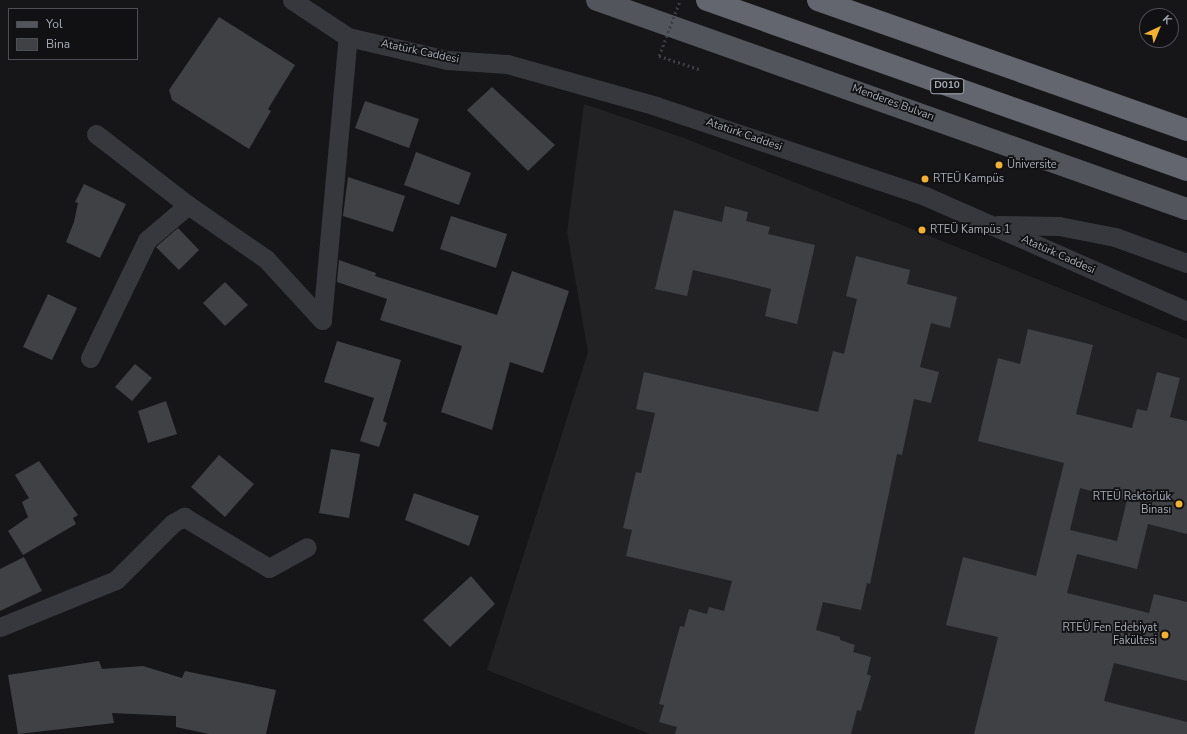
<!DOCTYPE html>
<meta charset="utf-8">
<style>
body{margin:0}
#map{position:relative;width:1187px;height:734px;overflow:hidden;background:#161618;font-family:"Nunito Sans",sans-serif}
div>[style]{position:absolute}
.built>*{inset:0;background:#222225}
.building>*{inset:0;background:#404145}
.path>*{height:2.5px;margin-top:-1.25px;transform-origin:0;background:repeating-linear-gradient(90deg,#3d3f44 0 2px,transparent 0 5px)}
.minor>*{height:19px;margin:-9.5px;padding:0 9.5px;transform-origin:9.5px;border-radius:9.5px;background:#37383d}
.major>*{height:22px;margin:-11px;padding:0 11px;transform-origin:11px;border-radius:11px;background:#53555c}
.highway>*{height:22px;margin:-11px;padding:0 11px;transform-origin:11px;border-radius:11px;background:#63666e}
.path-bridge>*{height:2.5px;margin-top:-1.25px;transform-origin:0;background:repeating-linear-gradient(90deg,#3d3f44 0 2px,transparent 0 5px)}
.dots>*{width:11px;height:11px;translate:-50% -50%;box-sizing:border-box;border:2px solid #111113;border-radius:50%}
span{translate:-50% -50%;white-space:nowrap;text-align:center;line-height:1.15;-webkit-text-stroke:3.5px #111113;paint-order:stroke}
.shield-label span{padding:1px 3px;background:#111113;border:1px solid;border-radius:3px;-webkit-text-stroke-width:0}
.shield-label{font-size:10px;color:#a8adb8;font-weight:700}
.street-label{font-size:11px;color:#a8adb8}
.poi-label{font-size:11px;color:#a8adb8}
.left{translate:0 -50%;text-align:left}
.right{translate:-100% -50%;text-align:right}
.legend{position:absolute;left:8px;top:8px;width:130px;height:52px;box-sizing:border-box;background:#111113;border:1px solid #4d4f55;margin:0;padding:5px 7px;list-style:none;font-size:12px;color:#a8adb8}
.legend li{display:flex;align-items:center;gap:8px;height:20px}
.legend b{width:20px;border:1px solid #4d4f55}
.north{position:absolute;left:1139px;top:8px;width:40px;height:40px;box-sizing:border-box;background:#111113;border:1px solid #4d4f55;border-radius:50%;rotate:44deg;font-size:11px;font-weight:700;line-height:16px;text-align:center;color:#a8adb8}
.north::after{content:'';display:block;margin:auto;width:14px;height:18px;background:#f2b134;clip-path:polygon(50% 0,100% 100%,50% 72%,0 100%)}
</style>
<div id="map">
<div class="built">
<div style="clip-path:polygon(584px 104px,684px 138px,1187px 339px,1187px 734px,650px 734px,487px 670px,588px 352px,567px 232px)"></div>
</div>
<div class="building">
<div style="clip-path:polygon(219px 17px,295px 65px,268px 109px,271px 111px,249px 149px,172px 100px,169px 90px)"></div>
<div style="clip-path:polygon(492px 87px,555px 145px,528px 171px,467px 110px)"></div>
<div style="clip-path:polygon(365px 101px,419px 119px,409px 148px,355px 128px)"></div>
<div style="clip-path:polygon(416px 152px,471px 173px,459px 205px,404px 185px)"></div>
<div style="clip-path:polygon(348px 177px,405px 196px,393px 232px,343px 216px)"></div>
<div style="clip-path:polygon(84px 184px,126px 204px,100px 258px,66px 242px,74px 222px,78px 203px,75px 202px)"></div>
<div style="clip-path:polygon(725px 206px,748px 212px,746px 221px,770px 227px,768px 234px,815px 245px,797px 324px,765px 316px,771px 289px,731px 279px,693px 270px,687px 296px,655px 289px,674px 210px,722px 222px)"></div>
<div style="clip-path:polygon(451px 216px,507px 234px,496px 268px,440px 249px)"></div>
<div style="clip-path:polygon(178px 228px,199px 250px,179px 270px,156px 247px)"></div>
<div style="clip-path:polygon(856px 256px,910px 270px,907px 284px,957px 297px,950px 328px,931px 323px,920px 367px,939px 372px,931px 403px,914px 399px,902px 455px,897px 454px,870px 584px,867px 583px,861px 610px,823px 602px,816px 630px,840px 637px,840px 640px,855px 645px,853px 652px,871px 657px,867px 674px,871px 676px,861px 711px,857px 710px,851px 734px,675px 734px,677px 727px,659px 722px,664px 705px,659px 704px,680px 626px,684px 627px,689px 609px,707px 614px,709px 607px,724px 611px,732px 581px,626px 556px,632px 530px,623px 528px,636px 472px,641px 473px,655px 413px,636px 409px,644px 372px,818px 412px,833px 351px,844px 354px,857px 299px,846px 296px)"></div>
<div style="clip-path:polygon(339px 260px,376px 273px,375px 276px,497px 315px,512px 271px,569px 291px,543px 373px,510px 362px,492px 430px,441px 412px,462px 346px,380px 320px,387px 299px,337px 282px)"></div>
<div style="clip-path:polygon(225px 282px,248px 305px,225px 326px,203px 303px)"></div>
<div style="clip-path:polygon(48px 294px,77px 308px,52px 360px,23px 347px)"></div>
<div style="clip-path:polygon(evenodd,1028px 329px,1093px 345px,1076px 414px,1132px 428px,1137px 409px,1147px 411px,1157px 372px,1180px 378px,1170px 417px,1187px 421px,1187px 534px,1148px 524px,1137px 569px,1077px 554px,1067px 593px,1149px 613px,1154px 594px,1187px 602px,1187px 681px,1114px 663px,1104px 701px,1187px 722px,1187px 734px,974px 734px,998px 637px,946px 625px,963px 557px,1036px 576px,1064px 463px,978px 441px,998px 358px,1020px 364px,1028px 329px,1080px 488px,1127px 500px,1117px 541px,1070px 530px,1080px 488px)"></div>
<div style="clip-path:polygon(337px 341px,401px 360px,383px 421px,387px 423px,379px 447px,360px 441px,374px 398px,324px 382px)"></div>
<div style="clip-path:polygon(135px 364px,152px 378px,132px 401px,115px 387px)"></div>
<div style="clip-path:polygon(166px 401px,177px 434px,148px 443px,138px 411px)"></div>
<div style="clip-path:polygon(331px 449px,360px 454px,349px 518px,319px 513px)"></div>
<div style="clip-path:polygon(219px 455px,254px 484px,225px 517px,191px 487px)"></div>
<div style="clip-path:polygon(39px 461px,78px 515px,73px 518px,76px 524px,23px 555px,8px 531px,28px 517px,22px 502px,29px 498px,15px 475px)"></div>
<div style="clip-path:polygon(414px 493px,479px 516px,469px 546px,405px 520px)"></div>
<div style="clip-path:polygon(24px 557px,42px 591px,0 611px,0 569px)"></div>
<div style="clip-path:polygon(471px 576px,495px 604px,450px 647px,423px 620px)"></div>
<div style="clip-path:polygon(99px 661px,102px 669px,143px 666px,182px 678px,185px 671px,276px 690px,266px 734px,209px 734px,176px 727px,176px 716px,112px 713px,114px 723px,18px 734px,8px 675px)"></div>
</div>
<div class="path">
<div style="left:659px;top:56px;width:42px;rotate:18deg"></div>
</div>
<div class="minor">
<div style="left:292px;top:0;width:67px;rotate:33.5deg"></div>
<div style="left:348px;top:37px;width:102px;rotate:13.1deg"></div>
<div style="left:447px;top:60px;width:60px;rotate:3.8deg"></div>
<div style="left:507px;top:64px;width:155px;rotate:15.7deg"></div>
<div style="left:656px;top:106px;width:284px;rotate:18.5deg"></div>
<div style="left:925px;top:196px;width:286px;rotate:23.7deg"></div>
<div style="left:96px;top:134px;width:116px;rotate:37.7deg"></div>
<div style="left:188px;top:205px;width:95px;rotate:34.7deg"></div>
<div style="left:266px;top:259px;width:83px;rotate:47.4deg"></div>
<div style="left:322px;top:320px;width:284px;rotate:-84.8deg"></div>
<div style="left:997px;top:225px;width:62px;rotate:0.9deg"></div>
<div style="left:1059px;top:226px;width:57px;rotate:11.1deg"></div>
<div style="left:1115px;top:237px;width:77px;rotate:19.9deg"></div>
<div style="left:90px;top:358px;width:131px;rotate:-64.2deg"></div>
<div style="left:147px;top:240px;width:54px;rotate:-40.5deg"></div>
<div style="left:0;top:627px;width:125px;rotate:-22.1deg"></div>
<div style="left:116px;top:580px;width:81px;rotate:-45deg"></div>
<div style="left:173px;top:523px;width:13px;rotate:-29deg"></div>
<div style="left:184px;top:517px;width:99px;rotate:31deg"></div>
<div style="left:269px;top:568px;width:43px;rotate:-28.9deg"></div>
</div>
<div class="major">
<div style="left:597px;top:0;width:626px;rotate:19.51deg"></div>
</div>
<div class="highway">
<div style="left:707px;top:0;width:509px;rotate:19.5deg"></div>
<div style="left:818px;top:0;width:391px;rotate:19.4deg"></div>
</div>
<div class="path-bridge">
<div style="left:659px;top:56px;width:60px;rotate:-69.4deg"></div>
</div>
<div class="dots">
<div style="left:999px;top:165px;background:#f2b134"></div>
<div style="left:925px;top:179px;background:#f2b134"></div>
<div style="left:922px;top:230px;background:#f2b134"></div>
<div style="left:1179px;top:504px;background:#f2b134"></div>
<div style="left:1165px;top:635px;background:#f2b134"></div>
</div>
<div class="shield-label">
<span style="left:947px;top:86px">D010</span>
</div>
<div class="street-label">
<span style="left:420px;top:52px;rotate:12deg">Atatürk Caddesi</span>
<span style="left:893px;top:103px;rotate:20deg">Menderes Bulvarı</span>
<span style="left:744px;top:135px;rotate:19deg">Atatürk Caddesi</span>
<span style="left:1058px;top:255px;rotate:24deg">Atatürk Caddesi</span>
</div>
<div class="poi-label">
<span class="left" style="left:1007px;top:165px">Üniversite</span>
<span class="left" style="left:933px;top:179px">RTEÜ Kampüs</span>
<span class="left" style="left:930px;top:230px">RTEÜ Kampüs 1</span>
<span class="right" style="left:1171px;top:504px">RTEÜ Rektörlük<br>Binası</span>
<span class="right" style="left:1157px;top:635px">RTEÜ Fen Edebiyat<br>Fakültesi</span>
</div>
<ul class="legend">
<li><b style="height:5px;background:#53555c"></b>Yol</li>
<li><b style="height:11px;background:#404145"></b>Bina</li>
</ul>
<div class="north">K</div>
</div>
